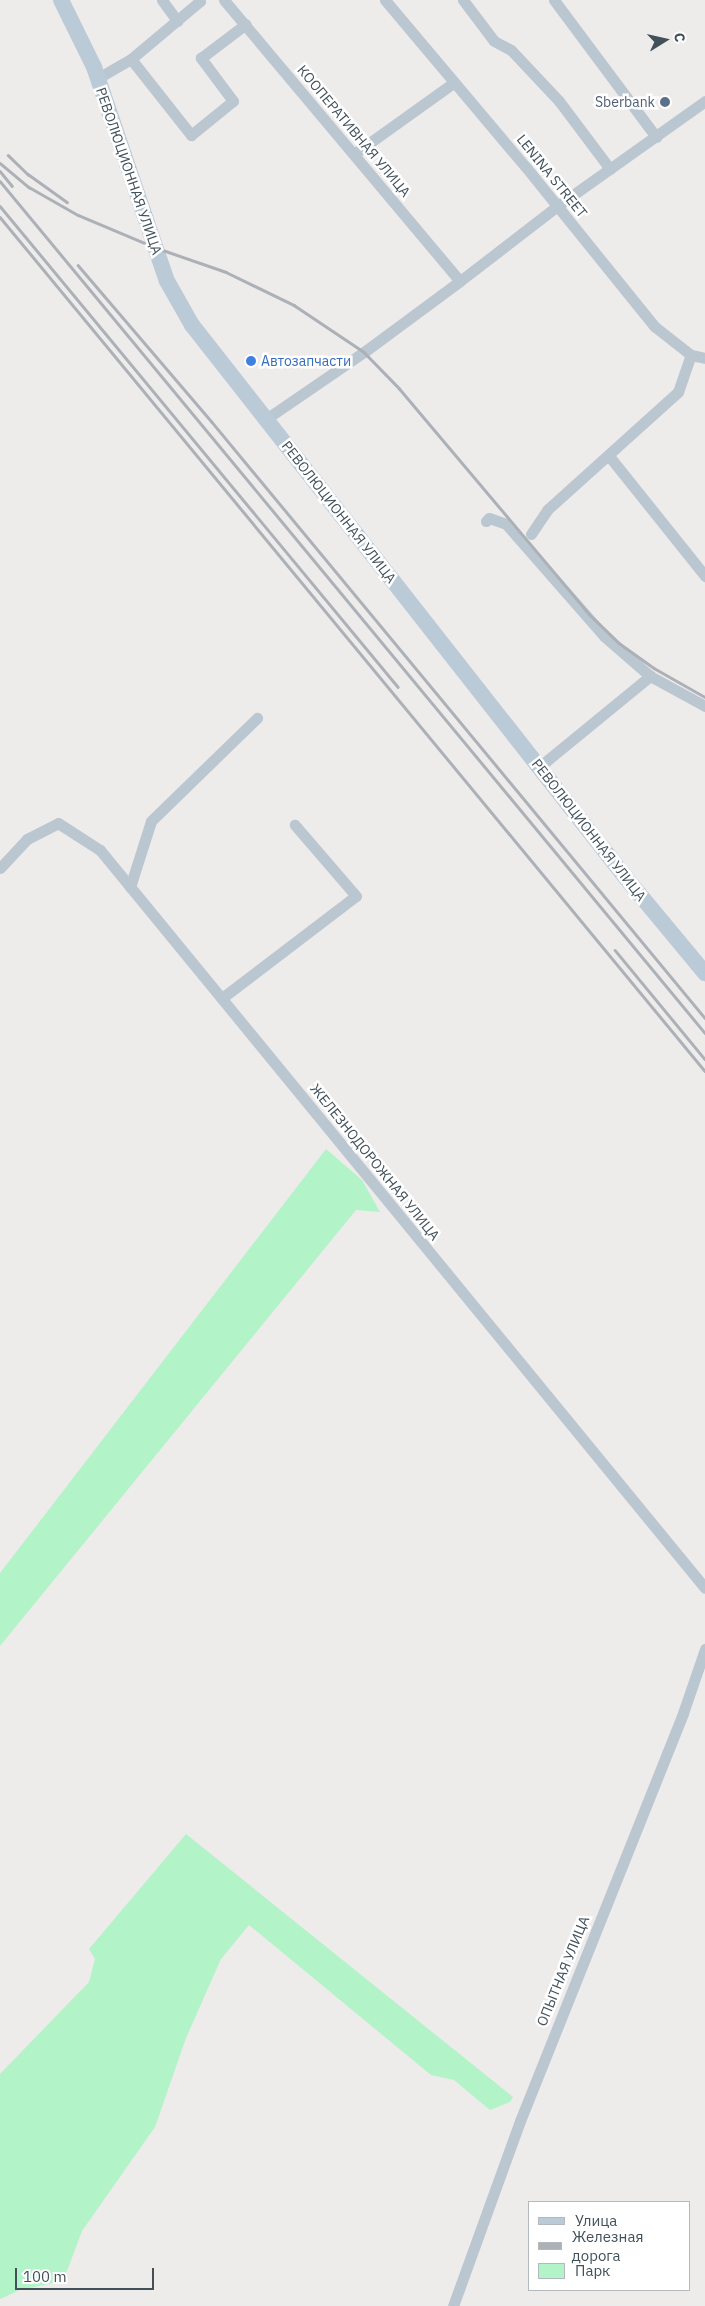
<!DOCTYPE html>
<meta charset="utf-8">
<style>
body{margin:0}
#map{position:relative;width:705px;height:2306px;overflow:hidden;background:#eeebeb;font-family:"IBM Plex Sans",sans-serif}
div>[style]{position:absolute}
.green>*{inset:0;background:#b2f3c7}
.minor>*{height:11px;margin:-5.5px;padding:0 5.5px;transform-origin:5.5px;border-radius:5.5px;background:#bac7d0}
.secondary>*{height:16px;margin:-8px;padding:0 8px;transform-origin:8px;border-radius:8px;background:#bbcad7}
.rail>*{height:2.5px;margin:-1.25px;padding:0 1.25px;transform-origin:1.25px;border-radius:1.25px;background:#acb1b7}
.dots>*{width:14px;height:14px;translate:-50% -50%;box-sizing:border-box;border:2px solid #fff;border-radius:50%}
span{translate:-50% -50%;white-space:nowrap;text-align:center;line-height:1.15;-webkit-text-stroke:5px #fff;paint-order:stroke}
.service-label{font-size:14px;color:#4e5e75}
.right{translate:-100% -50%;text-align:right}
.street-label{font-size:14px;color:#42505a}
.shop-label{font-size:14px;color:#366cbe}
.left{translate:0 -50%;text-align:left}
.legend{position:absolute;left:528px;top:2201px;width:162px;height:90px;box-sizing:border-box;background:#fff;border:1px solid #b3b9bd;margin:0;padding:6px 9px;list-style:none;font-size:15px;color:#42505a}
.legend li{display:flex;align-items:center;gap:10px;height:25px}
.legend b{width:25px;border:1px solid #b3b9bd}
.north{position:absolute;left:640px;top:15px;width:50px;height:50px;-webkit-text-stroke:4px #fff;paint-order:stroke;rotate:80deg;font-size:14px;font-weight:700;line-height:20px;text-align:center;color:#42505a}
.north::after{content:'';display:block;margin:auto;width:18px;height:22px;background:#42505a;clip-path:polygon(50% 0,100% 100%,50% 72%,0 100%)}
.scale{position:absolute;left:15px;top:2268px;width:139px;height:22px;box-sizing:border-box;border:2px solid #42505a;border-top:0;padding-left:6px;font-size:15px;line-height:18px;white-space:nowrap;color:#42505a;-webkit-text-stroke:4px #fff;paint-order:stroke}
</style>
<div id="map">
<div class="green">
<div style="clip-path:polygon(326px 1149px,362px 1180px,380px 1212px,356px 1210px,0 1646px,0 1573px)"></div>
<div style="clip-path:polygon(186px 1834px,513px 2097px,510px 2102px,490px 2110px,454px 2080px,431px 2075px,249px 1925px,221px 1959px,186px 2038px,155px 2127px,82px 2231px,67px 2271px,58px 2282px,20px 2290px,0 2299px,0 2074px,89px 1982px,95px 1959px,89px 1949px)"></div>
</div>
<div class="minor">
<div style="left:162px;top:0;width:26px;rotate:54deg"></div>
<div style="left:224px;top:0;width:367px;rotate:50deg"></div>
<div style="left:385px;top:0;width:217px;rotate:49.9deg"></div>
<div style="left:525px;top:166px;width:206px;rotate:51.1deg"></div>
<div style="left:654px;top:326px;width:47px;rotate:38.1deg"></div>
<div style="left:691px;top:355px;width:14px;rotate:12deg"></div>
<div style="left:463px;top:0;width:51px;rotate:52.9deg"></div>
<div style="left:494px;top:41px;width:19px;rotate:28deg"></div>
<div style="left:511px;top:50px;width:70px;rotate:46.7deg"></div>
<div style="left:559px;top:101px;width:85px;rotate:53.1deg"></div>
<div style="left:554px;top:0;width:171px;rotate:53.3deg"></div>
<div style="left:131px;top:59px;width:97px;rotate:51.7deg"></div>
<div style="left:191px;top:135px;width:54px;rotate:-39deg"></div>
<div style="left:233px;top:101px;width:54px;rotate:-126.7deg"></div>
<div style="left:201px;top:58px;width:56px;rotate:-37.1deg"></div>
<div style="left:98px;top:78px;width:38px;rotate:-30deg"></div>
<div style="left:131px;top:59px;width:90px;rotate:-40deg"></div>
<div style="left:200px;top:1px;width:1px;rotate:-135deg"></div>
<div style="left:354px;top:154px;width:122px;rotate:-35.6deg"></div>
<div style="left:266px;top:419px;width:119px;rotate:-34.4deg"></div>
<div style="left:364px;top:352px;width:119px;rotate:-36.5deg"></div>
<div style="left:460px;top:281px;width:121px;rotate:-37.6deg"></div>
<div style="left:556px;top:207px;width:183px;rotate:-35.4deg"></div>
<div style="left:609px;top:456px;width:154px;rotate:51.3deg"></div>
<div style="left:486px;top:521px;width:4px;rotate:-45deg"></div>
<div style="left:489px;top:518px;width:18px;rotate:19deg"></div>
<div style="left:506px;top:524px;width:149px;rotate:48.8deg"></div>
<div style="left:604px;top:636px;width:61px;rotate:41deg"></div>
<div style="left:650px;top:676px;width:63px;rotate:28.6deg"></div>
<div style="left:531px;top:534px;width:30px;rotate:-56deg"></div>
<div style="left:548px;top:509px;width:175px;rotate:-42deg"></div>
<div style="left:678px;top:392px;width:39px;rotate:-71deg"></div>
<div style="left:539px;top:767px;width:144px;rotate:-39.3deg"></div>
<div style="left:0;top:868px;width:40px;rotate:-47deg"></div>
<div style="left:27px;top:839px;width:35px;rotate:-27deg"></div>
<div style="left:58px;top:823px;width:50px;rotate:32.7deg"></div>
<div style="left:100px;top:850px;width:954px;rotate:50.66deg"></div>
<div style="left:130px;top:887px;width:69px;rotate:-72.3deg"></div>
<div style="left:151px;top:821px;width:148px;rotate:-44.2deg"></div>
<div style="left:222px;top:998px;width:168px;rotate:-37.3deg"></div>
<div style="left:356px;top:896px;width:94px;rotate:-130.7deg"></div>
<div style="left:453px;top:2306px;width:197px;rotate:-70.1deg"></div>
<div style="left:520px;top:2121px;width:439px;rotate:-68.2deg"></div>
<div style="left:683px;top:1713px;width:68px;rotate:-71deg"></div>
</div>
<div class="secondary">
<div style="left:61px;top:0;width:75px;rotate:63.8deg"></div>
<div style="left:94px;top:67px;width:226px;rotate:71.2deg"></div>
<div style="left:167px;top:281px;width:51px;rotate:60.4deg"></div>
<div style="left:192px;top:325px;width:703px;rotate:51.87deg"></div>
<div style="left:626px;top:878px;width:124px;rotate:50.3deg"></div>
</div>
<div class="rail">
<div style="left:8px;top:155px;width:28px;rotate:44deg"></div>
<div style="left:28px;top:174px;width:48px;rotate:35.7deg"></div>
<div style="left:0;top:163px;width:38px;rotate:40deg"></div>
<div style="left:29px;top:187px;width:56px;rotate:29.7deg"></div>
<div style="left:78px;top:215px;width:82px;rotate:22.8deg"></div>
<div style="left:154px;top:247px;width:76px;rotate:19.1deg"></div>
<div style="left:226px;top:272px;width:76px;rotate:25.9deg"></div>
<div style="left:294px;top:305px;width:84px;rotate:33.9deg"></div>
<div style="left:364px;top:352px;width:50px;rotate:45.8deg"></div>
<div style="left:399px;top:388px;width:295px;rotate:49.9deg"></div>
<div style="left:589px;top:614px;width:42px;rotate:44deg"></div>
<div style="left:619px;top:643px;width:43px;rotate:35.5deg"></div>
<div style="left:654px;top:668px;width:59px;rotate:29.6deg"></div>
<div style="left:0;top:171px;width:19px;rotate:51deg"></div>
<div style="left:0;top:181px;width:1106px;rotate:50.39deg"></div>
<div style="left:0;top:206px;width:624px;rotate:50.39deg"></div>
<div style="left:0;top:217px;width:1107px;rotate:50.46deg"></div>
<div style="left:78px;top:265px;width:206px;rotate:49.5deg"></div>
<div style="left:212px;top:422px;width:773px;rotate:50.4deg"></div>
<div style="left:615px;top:950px;width:141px;rotate:50.5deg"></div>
</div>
<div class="dots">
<div style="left:665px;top:102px;background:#5c6f8a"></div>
<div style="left:251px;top:361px;background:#3f7fe0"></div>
</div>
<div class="service-label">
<span class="right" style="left:655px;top:102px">Sberbank</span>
</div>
<div class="street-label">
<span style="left:354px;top:131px;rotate:50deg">КООПЕРАТИВНАЯ УЛИЦА</span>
<span style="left:129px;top:171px;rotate:71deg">РЕВОЛЮЦИОННАЯ УЛИЦА</span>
<span style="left:552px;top:176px;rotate:51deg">LENINA STREET</span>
<span style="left:339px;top:512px;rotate:52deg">РЕВОЛЮЦИОННАЯ УЛИЦА</span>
<span style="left:589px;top:830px;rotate:52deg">РЕВОЛЮЦИОННАЯ УЛИЦА</span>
<span style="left:375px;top:1162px;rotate:51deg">ЖЕЛЕЗНОДОРОЖНАЯ УЛИЦА</span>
<span style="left:563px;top:1971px;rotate:-68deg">ОПЫТНАЯ УЛИЦА</span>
</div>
<div class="shop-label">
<span class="left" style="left:261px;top:361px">Автозапчасти</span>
</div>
<ul class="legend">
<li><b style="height:6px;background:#bbcad7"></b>Улица</li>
<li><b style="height:6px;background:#acb1b7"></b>Железная дорога</li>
<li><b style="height:14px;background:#b2f3c7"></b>Парк</li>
</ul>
<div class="north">С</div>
<div class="scale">100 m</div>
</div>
